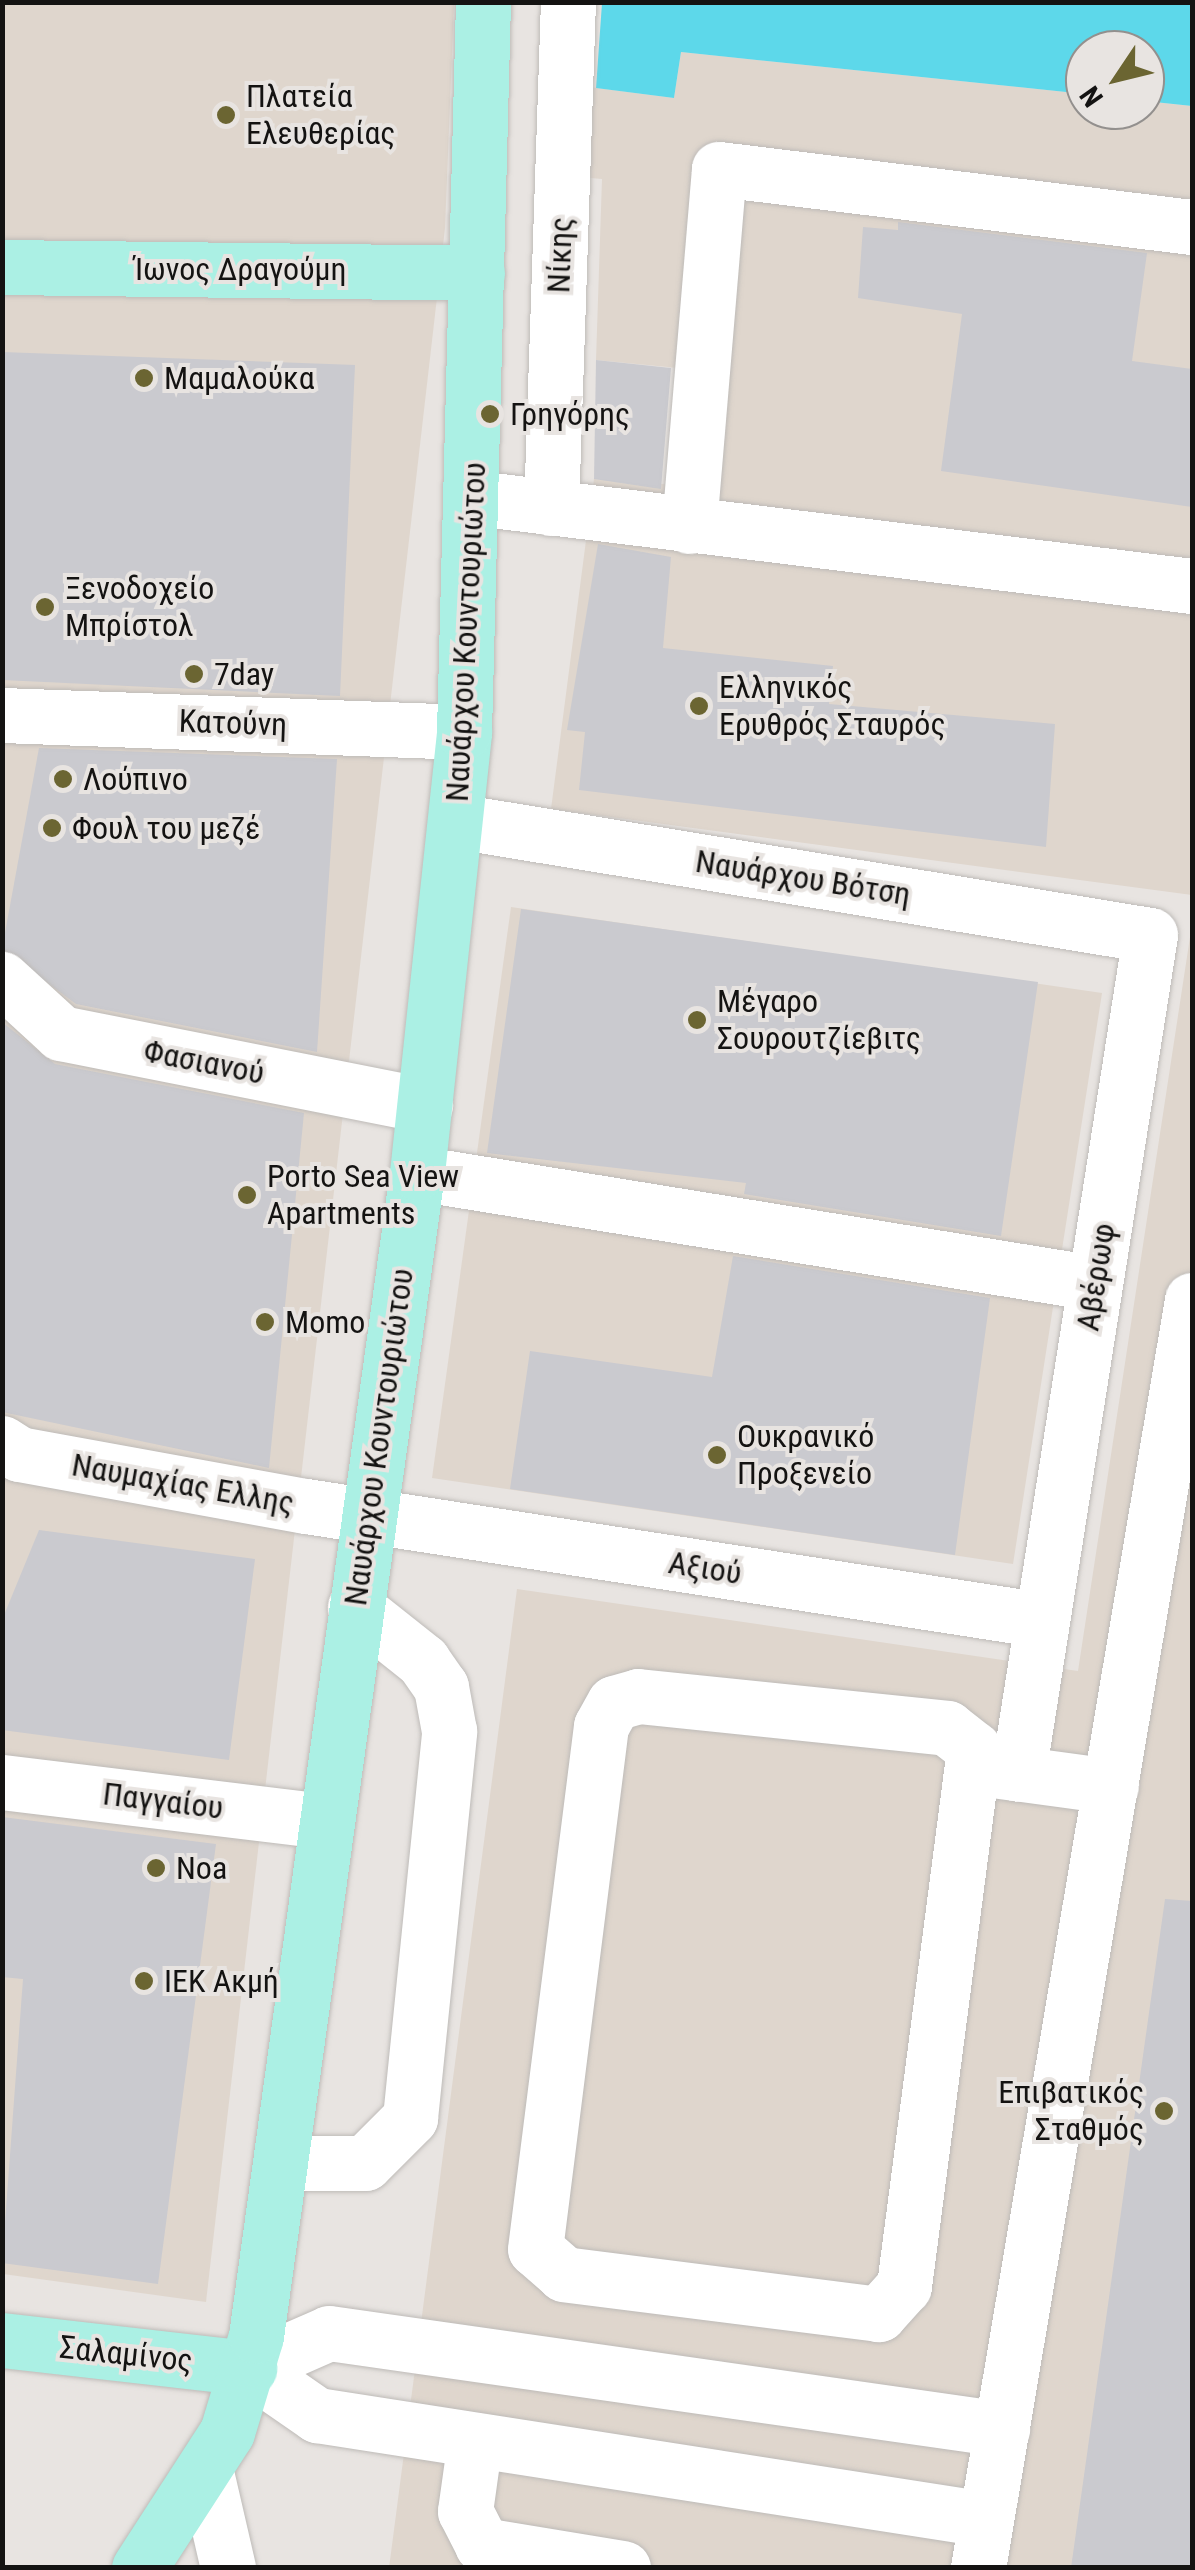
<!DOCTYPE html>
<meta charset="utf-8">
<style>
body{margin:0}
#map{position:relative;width:1195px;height:2570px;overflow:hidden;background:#e8e4e1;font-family:"Roboto Condensed",sans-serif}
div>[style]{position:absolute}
.built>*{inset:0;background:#dfd6cd}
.water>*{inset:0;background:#5dd8ea}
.building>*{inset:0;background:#cacacf}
.roads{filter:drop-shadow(0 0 2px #bebbb8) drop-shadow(0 0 2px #bebbb8)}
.minor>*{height:55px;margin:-27.5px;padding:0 27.5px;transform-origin:27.5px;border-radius:27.5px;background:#fff}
.major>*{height:55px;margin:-27.5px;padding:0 27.5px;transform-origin:27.5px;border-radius:27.5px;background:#abf0e4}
.dots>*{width:28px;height:28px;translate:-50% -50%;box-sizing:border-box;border:5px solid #e8e4e1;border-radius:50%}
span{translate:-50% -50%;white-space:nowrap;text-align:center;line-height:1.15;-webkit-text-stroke:8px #e8e4e1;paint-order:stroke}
.poi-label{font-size:32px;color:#141312}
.left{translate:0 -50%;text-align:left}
.right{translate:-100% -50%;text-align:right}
.street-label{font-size:32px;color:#141312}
.frame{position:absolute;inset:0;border:5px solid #141312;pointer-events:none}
.north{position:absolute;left:1065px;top:30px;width:100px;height:100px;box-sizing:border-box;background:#e8e4e1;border:2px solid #93908e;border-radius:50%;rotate:235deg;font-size:28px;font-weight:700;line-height:40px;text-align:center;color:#141312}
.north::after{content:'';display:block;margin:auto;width:35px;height:45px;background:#6b6532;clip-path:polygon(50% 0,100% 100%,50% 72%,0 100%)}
</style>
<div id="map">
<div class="built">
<div style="clip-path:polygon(3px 3px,454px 3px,445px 228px,206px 2302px,3px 2274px)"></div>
<div style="clip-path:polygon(681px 52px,1085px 94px,1085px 110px,1145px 110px,1145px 101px,1192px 106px,1192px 895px,551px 809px,594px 479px,675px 485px,688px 369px,596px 360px,602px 179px,567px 176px,574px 85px,674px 98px)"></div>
<div style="clip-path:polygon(511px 907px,1102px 993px,1013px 1564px,432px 1478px)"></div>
<div style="clip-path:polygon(1192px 924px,1192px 2567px,389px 2568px,517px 1589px,1078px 1671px)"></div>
</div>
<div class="water">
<div style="clip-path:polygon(602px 3px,1192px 3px,1192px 106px,1145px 101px,1145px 50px,1085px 50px,1085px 94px,681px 52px,674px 98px,596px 88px)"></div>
</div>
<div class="building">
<div style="clip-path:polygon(898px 222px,1147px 253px,1132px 361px,1192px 369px,1192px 507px,941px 471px,962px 314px,858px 298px,863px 227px,898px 230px)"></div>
<div style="clip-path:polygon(2px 352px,355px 365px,340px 696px,2px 680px)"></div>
<div style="clip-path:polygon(596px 360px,671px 368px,661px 489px,594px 479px)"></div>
<div style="clip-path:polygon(598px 544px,671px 557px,663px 648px,833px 666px,829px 704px,1055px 724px,1046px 847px,579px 790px,585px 732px,567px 730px)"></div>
<div style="clip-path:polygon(39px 748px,337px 759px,317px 1052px,76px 1004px,2px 949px)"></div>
<div style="clip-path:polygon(521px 909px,1038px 982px,1001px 1236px,744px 1194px,746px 1183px,487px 1153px)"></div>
<div style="clip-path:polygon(2px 1022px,55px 1064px,304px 1113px,269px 1468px,2px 1412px)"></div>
<div style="clip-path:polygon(733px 1256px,990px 1298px,955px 1555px,510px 1489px,530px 1351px,712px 1377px)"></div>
<div style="clip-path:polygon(39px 1530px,255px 1559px,229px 1760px,2px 1730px,2px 1620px)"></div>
<div style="clip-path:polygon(2px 1817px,216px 1844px,158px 2284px,2px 2263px,23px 1979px,2px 1977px)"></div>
<div style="clip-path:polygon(1165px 1899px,1192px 1901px,1192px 2568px,1071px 2568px)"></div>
</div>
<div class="roads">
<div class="minor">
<div style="left:476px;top:498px;width:721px;rotate:7.01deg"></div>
<div style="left:551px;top:508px;width:506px;rotate:-88.08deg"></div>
<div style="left:689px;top:526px;width:358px;rotate:-85.2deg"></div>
<div style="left:719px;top:169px;width:477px;rotate:7deg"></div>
<div style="left:2px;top:715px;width:462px;rotate:2.1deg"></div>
<div style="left:456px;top:821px;width:703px;rotate:9.33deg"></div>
<div style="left:1150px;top:935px;width:849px;rotate:98.94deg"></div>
<div style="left:2px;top:979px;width:80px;rotate:42.5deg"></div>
<div style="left:61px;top:1033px;width:371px;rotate:11.2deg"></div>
<div style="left:417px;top:1173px;width:687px;rotate:9.22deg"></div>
<div style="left:2px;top:1443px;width:20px;rotate:33deg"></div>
<div style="left:19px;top:1454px;width:292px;rotate:10.3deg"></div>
<div style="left:306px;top:1506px;width:745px;rotate:8.8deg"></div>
<div style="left:638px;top:1696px;width:311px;rotate:5.9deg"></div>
<div style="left:947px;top:1728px;width:34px;rotate:38deg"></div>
<div style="left:974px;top:1749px;width:542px;rotate:97.43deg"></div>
<div style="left:904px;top:2286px;width:38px;rotate:132deg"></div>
<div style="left:879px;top:2314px;width:318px;rotate:-172.8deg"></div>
<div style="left:564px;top:2274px;width:38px;rotate:-139deg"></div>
<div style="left:535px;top:2249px;width:527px;rotate:-82.81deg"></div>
<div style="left:601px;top:1726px;width:26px;rotate:-61deg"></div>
<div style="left:614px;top:1703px;width:25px;rotate:-16deg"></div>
<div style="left:985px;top:1769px;width:127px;rotate:7.7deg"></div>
<div style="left:2px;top:1782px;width:324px;rotate:6.9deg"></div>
<div style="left:283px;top:2163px;width:82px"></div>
<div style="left:365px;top:2163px;width:64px;rotate:-45deg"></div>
<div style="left:410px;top:2118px;width:389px;rotate:-84.2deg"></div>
<div style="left:449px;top:1731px;width:45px;rotate:-100.3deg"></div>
<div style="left:441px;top:1687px;width:32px;rotate:-125deg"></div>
<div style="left:423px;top:1661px;width:87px;rotate:-141.5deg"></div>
<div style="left:249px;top:2368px;width:87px;rotate:-23.6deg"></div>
<div style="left:329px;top:2333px;width:680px;rotate:8.12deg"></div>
<div style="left:249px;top:2368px;width:83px;rotate:34.7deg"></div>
<div style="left:317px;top:2415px;width:676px;rotate:8.85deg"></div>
<div style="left:475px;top:2440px;width:72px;rotate:98deg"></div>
<div style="left:465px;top:2511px;width:38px;rotate:63deg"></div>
<div style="left:482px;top:2545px;width:143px;rotate:9.3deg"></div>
<div style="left:205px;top:2468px;width:103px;rotate:77deg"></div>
<div style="left:978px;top:2568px;width:1286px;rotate:-80.42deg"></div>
</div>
<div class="major">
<div style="left:2px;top:267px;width:475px;rotate:0.7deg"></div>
<div style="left:2px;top:2340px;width:249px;rotate:6.5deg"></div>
<div style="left:139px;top:2568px;width:162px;rotate:-57.1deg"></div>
<div style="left:227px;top:2432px;width:100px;rotate:-73.2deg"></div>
<div style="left:256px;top:2336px;width:1174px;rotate:-82.12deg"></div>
<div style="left:417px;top:1173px;width:443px;rotate:-83.9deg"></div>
<div style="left:464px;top:732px;width:730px;rotate:-88.51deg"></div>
</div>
</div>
<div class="dots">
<div style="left:226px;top:115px;background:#6b6532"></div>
<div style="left:144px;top:378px;background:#6b6532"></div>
<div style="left:490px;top:414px;background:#6b6532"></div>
<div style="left:45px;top:607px;background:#6b6532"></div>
<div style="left:194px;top:674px;background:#6b6532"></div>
<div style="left:699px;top:706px;background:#6b6532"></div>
<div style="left:63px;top:779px;background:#6b6532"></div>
<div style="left:52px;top:828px;background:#6b6532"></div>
<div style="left:697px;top:1020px;background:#6b6532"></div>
<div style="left:247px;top:1195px;background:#6b6532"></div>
<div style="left:265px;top:1322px;background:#6b6532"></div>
<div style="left:717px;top:1455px;background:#6b6532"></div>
<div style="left:156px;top:1868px;background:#6b6532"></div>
<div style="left:144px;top:1981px;background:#6b6532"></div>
<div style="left:1164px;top:2111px;background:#6b6532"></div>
</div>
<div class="poi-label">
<span class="left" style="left:246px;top:115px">Πλατεία<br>Ελευθερίας</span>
<span class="left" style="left:164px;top:378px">Μαμαλούκα</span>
<span class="left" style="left:510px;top:414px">Γρηγόρης</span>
<span class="left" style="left:65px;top:607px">Ξενοδοχείο<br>Μπρίστολ</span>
<span class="left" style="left:214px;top:674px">7day</span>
<span class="left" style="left:719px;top:706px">Ελληνικός<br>Ερυθρός Σταυρός</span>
<span class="left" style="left:83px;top:779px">Λούπινο</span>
<span class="left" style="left:72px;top:828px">Φουλ του μεζέ</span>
<span class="left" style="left:717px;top:1020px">Μέγαρο<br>Σουρουτζίεβιτς</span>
<span class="left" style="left:267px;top:1195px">Porto Sea View<br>Apartments</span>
<span class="left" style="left:285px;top:1322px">Momo</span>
<span class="left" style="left:737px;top:1455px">Ουκρανικό<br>Προξενείο</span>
<span class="left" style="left:176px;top:1868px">Noa</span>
<span class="left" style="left:164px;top:1981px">ΙΕΚ Ακμή</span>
<span class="right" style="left:1144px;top:2111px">Επιβατικός<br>Σταθμός</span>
</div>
<div class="street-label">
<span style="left:560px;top:255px;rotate:-88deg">Νίκης</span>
<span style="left:240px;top:269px">Ίωνος Δραγούμη</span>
<span style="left:466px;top:632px;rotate:-87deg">Ναυάρχου Κουντουριώτου</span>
<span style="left:233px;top:723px;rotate:2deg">Κατούνη</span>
<span style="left:803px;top:878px;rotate:9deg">Ναυάρχου Βότση</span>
<span style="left:204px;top:1062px;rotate:11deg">Φασιανού</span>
<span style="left:1096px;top:1277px;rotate:-81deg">Αβέρωφ</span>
<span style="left:379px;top:1437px;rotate:-82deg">Ναυάρχου Κουντουριώτου</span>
<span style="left:183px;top:1484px;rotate:10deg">Ναυμαχίας Ελλης</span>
<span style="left:705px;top:1568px;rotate:9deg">Αξιού</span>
<span style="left:163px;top:1801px;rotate:7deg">Παγγαίου</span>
<span style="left:126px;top:2354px;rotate:6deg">Σαλαμίνος</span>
</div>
<div class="frame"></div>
<div class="north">N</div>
</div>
